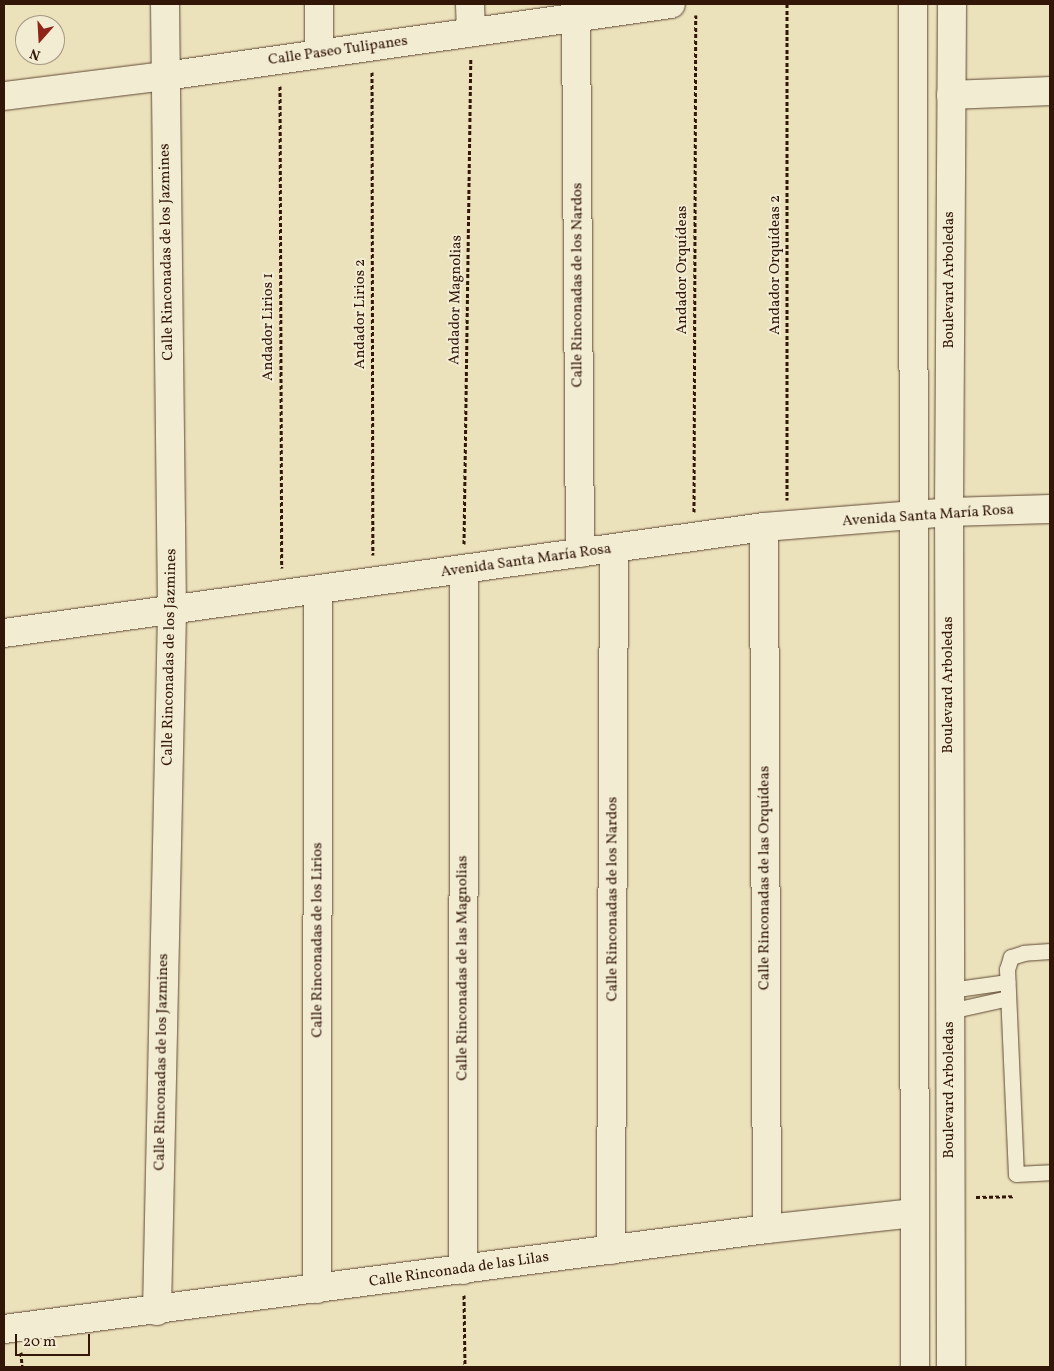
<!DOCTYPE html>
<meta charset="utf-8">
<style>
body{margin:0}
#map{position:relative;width:1054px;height:1371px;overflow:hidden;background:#ebe1bb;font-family:Vollkorn,serif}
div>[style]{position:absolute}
.path>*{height:3px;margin-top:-1.5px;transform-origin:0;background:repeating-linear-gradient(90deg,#321608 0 4px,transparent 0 6.5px)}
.roads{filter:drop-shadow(0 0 1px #604935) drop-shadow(0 0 1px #604935)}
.service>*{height:15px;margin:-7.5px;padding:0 7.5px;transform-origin:7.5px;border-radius:7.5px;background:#f2ecd3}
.minor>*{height:28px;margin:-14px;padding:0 14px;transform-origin:14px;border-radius:14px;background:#f2ecd3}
span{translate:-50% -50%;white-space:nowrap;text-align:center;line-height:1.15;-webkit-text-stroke:4px #f2ecd3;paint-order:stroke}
.street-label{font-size:15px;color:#321608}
.frame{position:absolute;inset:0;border:5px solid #321608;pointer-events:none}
.north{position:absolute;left:15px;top:15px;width:50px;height:50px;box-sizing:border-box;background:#f2ecd3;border:1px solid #a59682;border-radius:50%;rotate:199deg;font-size:14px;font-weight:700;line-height:20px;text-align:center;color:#321608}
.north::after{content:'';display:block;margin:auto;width:18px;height:22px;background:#8f2418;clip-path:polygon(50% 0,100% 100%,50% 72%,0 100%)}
.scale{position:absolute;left:15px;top:1334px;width:75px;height:22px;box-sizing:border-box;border:2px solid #321608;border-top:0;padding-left:6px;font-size:15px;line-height:18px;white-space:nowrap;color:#321608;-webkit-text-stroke:4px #f2ecd3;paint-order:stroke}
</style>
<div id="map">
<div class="path">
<div style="left:787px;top:4px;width:496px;rotate:90deg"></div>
<div style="left:372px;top:72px;width:483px;rotate:89.9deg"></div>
<div style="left:280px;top:86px;width:482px;rotate:89.8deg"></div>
<div style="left:694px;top:512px;width:497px;rotate:-89.8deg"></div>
<div style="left:464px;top:544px;width:486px;rotate:-89.2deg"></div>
<div style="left:976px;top:1197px;width:39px;rotate:-1deg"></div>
<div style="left:464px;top:1295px;width:72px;rotate:89.2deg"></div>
<div style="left:21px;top:1352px;width:15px;rotate:86deg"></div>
</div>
<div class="roads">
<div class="service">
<div style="left:1050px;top:951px;width:26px;rotate:176deg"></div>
<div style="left:1024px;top:953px;width:14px;rotate:163deg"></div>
<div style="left:1011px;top:957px;width:13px;rotate:108deg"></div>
<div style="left:1007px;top:969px;width:205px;rotate:87.5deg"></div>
<div style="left:1016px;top:1174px;width:34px;rotate:-3deg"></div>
<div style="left:950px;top:990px;width:58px;rotate:-8deg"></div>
<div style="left:950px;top:1011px;width:59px;rotate:-12.6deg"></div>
</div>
<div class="minor">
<div style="left:319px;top:4px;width:50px;rotate:90deg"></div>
<div style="left:470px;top:4px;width:28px;rotate:88deg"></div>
<div style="left:913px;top:4px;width:1363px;rotate:89.92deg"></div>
<div style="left:576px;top:17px;width:536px;rotate:89.57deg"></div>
<div style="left:951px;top:95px;width:99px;rotate:-2.3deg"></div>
<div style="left:4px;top:96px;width:162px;rotate:-7.1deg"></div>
<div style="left:165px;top:76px;width:511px;rotate:-8.1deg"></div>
<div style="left:764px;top:527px;width:702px;rotate:89.76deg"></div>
<div style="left:4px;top:633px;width:767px;rotate:-7.94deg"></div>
<div style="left:764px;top:527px;width:186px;rotate:-4.6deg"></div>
<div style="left:949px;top:512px;width:101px;rotate:-1.7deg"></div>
<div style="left:611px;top:1250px;width:702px;rotate:-89.76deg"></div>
<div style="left:463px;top:1270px;width:701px;rotate:-89.92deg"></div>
<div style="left:317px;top:1289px;width:699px;rotate:-89.92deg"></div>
<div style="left:157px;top:1311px;width:701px;rotate:-88.77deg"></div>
<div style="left:172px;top:610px;width:606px;rotate:-90.66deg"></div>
<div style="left:4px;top:1329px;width:770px;rotate:-7.47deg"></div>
<div style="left:767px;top:1229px;width:148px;rotate:-6.2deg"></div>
<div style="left:951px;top:1367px;width:855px;rotate:-90.13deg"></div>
<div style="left:949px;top:512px;width:508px;rotate:-89.66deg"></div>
</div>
</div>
<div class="street-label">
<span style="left:338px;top:51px;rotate:-8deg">Calle Paseo Tulipanes</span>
<span style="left:167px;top:252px;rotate:-91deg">Calle Rinconadas de los Jazmines</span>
<span style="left:776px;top:265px;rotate:-90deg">Andador Orquídeas 2</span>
<span style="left:683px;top:270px;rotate:-90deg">Andador Orquídeas</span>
<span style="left:950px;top:280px;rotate:-90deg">Boulevard Arboledas</span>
<span style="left:578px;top:285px;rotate:-90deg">Calle Rinconadas de los Nardos</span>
<span style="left:456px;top:300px;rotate:-89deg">Andador Magnolias</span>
<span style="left:361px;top:314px;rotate:-90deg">Andador Lirios 2</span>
<span style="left:269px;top:327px;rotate:-90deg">Andador Lirios 1</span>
<span style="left:928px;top:516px;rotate:-4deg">Avenida Santa María Rosa</span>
<span style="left:526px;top:561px;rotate:-8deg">Avenida Santa María Rosa</span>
<span style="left:170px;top:657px;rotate:-89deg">Calle Rinconadas de los Jazmines</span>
<span style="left:949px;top:685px;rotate:-90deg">Boulevard Arboledas</span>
<span style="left:765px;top:878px;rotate:-90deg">Calle Rinconadas de las Orquídeas</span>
<span style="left:613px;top:899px;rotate:-90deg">Calle Rinconadas de los Nardos</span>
<span style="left:318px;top:940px;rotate:-90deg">Calle Rinconadas de los Lirios</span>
<span style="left:463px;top:968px;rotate:-90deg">Calle Rinconadas de las Magnolias</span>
<span style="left:162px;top:1062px;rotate:-89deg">Calle Rinconadas de los Jazmines</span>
<span style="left:950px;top:1090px;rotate:-90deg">Boulevard Arboledas</span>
<span style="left:459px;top:1270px;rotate:-8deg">Calle Rinconada de las Lilas</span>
</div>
<div class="frame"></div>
<div class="north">N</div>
<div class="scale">20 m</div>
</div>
